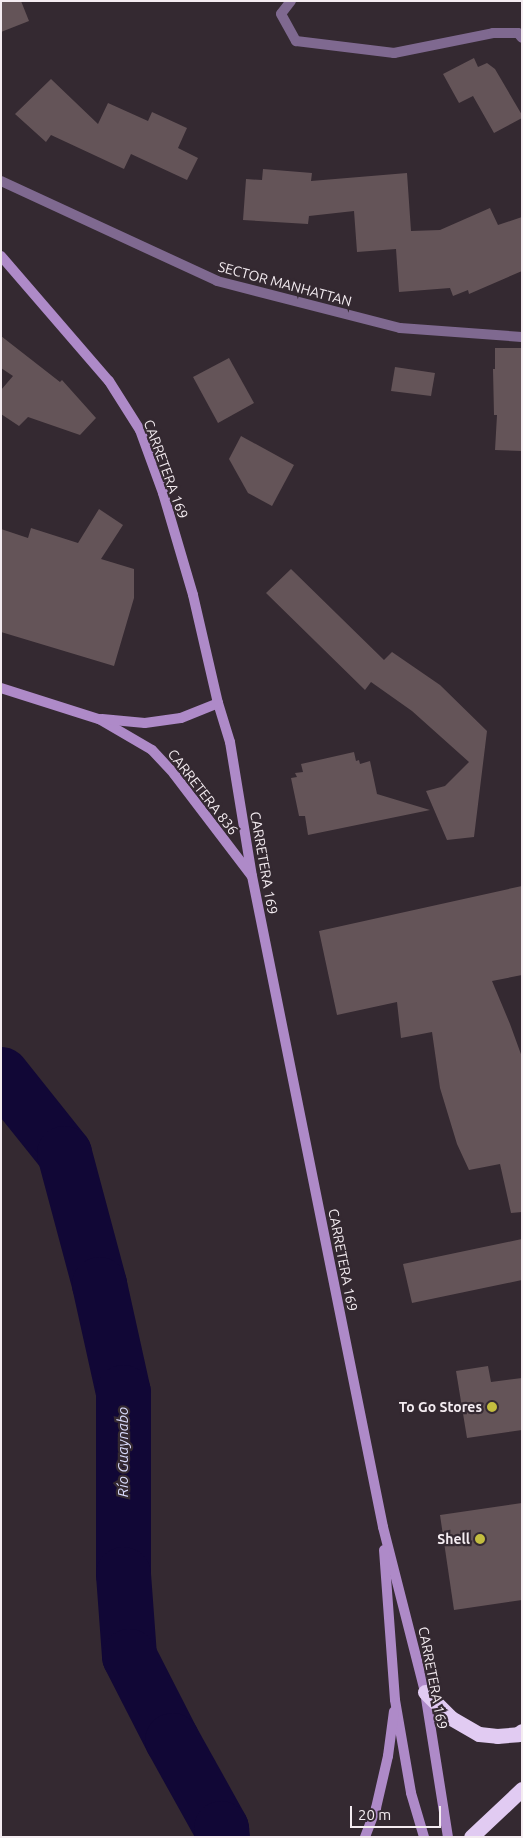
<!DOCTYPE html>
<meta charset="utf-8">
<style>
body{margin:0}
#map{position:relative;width:523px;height:1838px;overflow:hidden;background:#342931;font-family:Ubuntu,sans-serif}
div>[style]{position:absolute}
.river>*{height:55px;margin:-27.5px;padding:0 27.5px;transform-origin:27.5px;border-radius:27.5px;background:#110736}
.building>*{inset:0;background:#645458}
.street>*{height:10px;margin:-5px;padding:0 5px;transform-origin:5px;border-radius:5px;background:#7f6990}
.secondary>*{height:10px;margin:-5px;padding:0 5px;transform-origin:5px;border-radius:5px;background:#ae8ac8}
.highway>*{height:15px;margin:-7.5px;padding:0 7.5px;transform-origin:7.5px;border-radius:7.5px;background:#e1cbf2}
.dots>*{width:14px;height:14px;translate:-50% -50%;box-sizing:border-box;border:2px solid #342931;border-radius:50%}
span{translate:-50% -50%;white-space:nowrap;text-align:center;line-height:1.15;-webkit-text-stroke:4.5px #342931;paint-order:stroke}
.street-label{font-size:14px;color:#f4ecf1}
.poi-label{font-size:14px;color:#f4ecf1;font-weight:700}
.right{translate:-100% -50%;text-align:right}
.water-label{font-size:15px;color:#d7d8f9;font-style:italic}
.frame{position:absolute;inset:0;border:2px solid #f4ecf1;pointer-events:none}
.scale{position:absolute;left:350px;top:1806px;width:91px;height:22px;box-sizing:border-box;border:2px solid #f4ecf1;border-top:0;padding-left:6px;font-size:15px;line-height:18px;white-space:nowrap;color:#f4ecf1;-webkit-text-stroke:4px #342931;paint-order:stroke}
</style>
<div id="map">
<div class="river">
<div style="left:1px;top:1074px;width:101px;rotate:51.4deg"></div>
<div style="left:64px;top:1153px;width:136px;rotate:75deg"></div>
<div style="left:99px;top:1284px;width:111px;rotate:77.5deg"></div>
<div style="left:123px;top:1392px;width:182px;rotate:90deg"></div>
<div style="left:123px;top:1574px;width:82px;rotate:85.8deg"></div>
<div style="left:129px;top:1656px;width:94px;rotate:62.9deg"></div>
<div style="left:172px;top:1740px;width:101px;rotate:60.9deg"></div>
<div style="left:221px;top:1828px;width:9px;rotate:84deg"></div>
</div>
<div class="building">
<div style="clip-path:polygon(1px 1px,21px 1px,29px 21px,1px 32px)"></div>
<div style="clip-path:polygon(474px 58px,478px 67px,487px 63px,495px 69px,522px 115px,522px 118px,494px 133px,473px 96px,459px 103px,443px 74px)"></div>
<div style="clip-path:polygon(51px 79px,98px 124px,108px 103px,148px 121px,152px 112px,187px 128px,178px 148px,198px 158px,187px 180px,131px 154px,124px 169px,51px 135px,46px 142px,15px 114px)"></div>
<div style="clip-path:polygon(263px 169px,312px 173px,311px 181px,407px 173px,411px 231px,440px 230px,490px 208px,498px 225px,522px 217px,522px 271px,469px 294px,468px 290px,453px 296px,450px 288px,399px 292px,396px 249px,357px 252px,354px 211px,309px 216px,308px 224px,243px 220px,246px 179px,262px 180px)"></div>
<div style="clip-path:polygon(1px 336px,60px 382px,62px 380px,96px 418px,80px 435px,28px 417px,19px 426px,1px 414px,1px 390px,13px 376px,1px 368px)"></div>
<div style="clip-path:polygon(495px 348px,522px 348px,522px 451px,495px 450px,497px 415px,494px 415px,493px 369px,495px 369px)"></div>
<div style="clip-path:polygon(229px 358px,254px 403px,218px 423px,193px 377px)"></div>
<div style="clip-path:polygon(395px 367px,435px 373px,431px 396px,391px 391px)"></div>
<div style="clip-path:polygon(241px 436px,294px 465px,272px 506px,248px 493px,229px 459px)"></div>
<div style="clip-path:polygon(99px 509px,123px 525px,101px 559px,134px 569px,134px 598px,114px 666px,1px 632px,1px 529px,28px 538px,31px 528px,78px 543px)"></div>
<div style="clip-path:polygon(291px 569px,384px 660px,392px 652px,440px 685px,487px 731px,474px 837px,447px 840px,426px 791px,445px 786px,469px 762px,412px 711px,371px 682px,365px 690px,266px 593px)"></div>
<div style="clip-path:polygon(354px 752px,356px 761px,359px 760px,360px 764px,370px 761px,377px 794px,430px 810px,308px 835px,305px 816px,299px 816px,291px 778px,297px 777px,295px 773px,303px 772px,301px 764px)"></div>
<div style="clip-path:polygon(522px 886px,522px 975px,492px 981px,510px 1024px,522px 1057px,522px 1212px,511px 1213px,500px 1164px,469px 1170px,457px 1144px,440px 1088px,432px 1032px,401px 1038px,397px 1002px,337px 1015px,319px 931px)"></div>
<div style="clip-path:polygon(522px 1239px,522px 1280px,412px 1303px,403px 1264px)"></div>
<div style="clip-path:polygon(488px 1366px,491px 1382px,522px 1378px,522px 1430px,467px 1438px,456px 1371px)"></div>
<div style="clip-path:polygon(522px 1503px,522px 1600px,454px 1610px,440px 1515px)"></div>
</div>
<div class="street">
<div style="left:291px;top:1px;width:16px;rotate:128deg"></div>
<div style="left:281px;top:14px;width:31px;rotate:61deg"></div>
<div style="left:296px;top:41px;width:99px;rotate:7deg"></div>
<div style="left:394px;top:53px;width:101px;rotate:-11.4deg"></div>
<div style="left:493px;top:33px;width:25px"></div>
<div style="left:518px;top:33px;width:6px;rotate:51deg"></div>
<div style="left:1px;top:181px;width:238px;rotate:24.8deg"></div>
<div style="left:217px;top:281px;width:189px;rotate:14.4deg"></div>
<div style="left:400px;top:328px;width:122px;rotate:4.2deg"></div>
</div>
<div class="secondary">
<div style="left:1px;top:256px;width:165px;rotate:49.2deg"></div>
<div style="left:109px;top:381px;width:58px;rotate:57.7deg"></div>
<div style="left:140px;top:430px;width:67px;rotate:69.9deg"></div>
<div style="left:163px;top:493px;width:106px;rotate:73.6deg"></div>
<div style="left:193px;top:595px;width:111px;rotate:77deg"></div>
<div style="left:218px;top:703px;width:41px;rotate:72.9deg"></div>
<div style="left:230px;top:742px;width:136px;rotate:80.7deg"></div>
<div style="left:252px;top:876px;width:664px;rotate:78.62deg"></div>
<div style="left:383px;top:1527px;width:170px;rotate:75.7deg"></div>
<div style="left:425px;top:1692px;width:147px;rotate:81deg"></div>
<div style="left:1px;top:688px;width:103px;rotate:17.6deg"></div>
<div style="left:99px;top:719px;width:61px;rotate:30.3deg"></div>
<div style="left:152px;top:750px;width:33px;rotate:47deg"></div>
<div style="left:174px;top:774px;width:127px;rotate:52.7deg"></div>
<div style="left:102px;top:719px;width:43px;rotate:5.3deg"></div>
<div style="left:145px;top:723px;width:36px;rotate:-8deg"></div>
<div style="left:181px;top:718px;width:40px;rotate:-22deg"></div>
<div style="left:384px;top:1550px;width:150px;rotate:85.8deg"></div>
<div style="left:395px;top:1700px;width:94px;rotate:80.2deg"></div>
<div style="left:411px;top:1793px;width:46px;rotate:73.5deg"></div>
<div style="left:365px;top:1837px;width:31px;rotate:-69deg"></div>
<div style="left:376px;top:1808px;width:53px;rotate:-77deg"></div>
<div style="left:388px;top:1756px;width:45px;rotate:-82.4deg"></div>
</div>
<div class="highway">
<div style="left:425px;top:1692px;width:37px;rotate:45deg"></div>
<div style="left:451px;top:1718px;width:32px;rotate:30deg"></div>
<div style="left:479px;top:1734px;width:18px;rotate:6deg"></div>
<div style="left:497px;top:1736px;width:21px;rotate:-5deg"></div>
<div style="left:518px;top:1734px;width:5px;rotate:-37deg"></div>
<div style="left:471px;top:1837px;width:70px;rotate:-43.3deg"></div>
</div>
<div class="dots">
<div style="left:492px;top:1407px;background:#c3bd3f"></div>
<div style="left:480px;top:1539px;background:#c3bd3f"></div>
</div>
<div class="street-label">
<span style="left:285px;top:284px;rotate:15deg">SECTOR MANHATTAN</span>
<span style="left:166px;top:469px;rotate:70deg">CARRETERA 169</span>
<span style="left:203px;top:792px;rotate:52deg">CARRETERA 836</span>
<span style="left:264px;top:863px;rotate:80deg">CARRETERA 169</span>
<span style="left:343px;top:1260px;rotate:79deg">CARRETERA 169</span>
<span style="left:433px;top:1678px;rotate:79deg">CARRETERA 169</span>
</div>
<div class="poi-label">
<span class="right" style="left:482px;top:1407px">To Go Stores</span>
<span class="right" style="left:470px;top:1539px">Shell</span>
</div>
<div class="water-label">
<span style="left:123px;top:1452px;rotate:-90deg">Río Guaynabo</span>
</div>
<div class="frame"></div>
<div class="scale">20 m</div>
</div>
